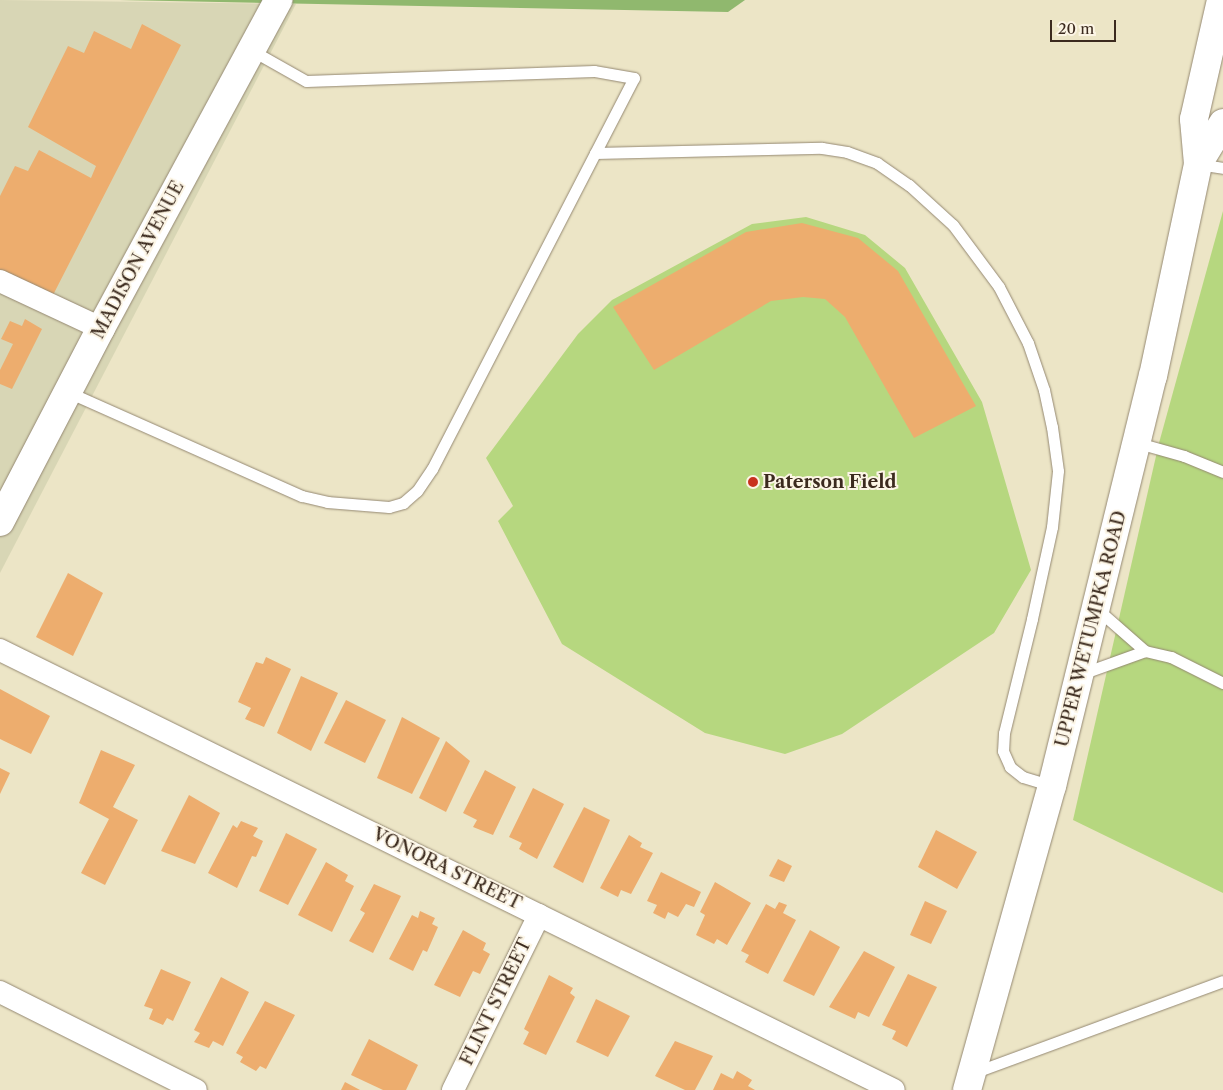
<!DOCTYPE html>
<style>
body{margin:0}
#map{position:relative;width:1223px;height:1090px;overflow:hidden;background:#ece5c6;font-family:"Libre Caslon Text",serif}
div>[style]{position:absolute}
.built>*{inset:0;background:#d8d6b5}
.green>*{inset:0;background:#b6d77f}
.forest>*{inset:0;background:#90b86e}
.building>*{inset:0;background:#edad6e}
.roads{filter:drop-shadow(0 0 1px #948872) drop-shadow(0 0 1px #948872)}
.lane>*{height:11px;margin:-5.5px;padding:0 5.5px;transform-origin:5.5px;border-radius:5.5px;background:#fff}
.street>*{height:22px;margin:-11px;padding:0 11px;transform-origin:11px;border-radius:11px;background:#fff}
.secondary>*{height:28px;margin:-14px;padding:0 14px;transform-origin:14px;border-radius:14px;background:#fff}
.dots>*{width:14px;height:14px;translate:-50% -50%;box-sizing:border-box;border:2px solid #fcf5e5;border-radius:50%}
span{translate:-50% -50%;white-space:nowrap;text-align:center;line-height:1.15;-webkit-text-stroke:4px #fcf5e5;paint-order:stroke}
.street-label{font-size:18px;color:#3b2a1e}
.poi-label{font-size:18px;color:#3b2a1e;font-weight:700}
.left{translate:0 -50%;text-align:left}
.scale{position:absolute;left:1050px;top:20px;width:66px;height:22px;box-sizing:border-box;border:2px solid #3b2a1e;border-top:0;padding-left:6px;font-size:15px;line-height:18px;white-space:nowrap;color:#3b2a1e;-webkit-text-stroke:4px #fcf5e5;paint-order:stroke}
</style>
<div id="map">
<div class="built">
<div style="clip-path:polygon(0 0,296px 4px,0 573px)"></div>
</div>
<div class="green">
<div style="clip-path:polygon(1223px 211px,1223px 893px,1073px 820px,1159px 443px)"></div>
<div style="clip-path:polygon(806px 217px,865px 235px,905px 268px,982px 402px,1031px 570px,994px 633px,842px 734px,785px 754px,705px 733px,562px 644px,498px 521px,513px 506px,486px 458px,578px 334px,612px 300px,752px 224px)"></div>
</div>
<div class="forest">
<div style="clip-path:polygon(120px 0,745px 0,728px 12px)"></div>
</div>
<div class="building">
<div style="clip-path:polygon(142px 24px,181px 45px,52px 297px,0 271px,0 196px,15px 166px,28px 171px,39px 150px,91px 178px,96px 166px,28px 127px,68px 46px,84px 53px,94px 31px,131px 49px)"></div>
<div style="clip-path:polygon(802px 223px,858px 238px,898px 271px,976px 406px,914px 438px,845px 317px,825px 299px,803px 297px,771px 301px,654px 370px,613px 307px,746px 232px)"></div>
<div style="clip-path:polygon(25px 319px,42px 329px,12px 389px,0 384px,0 370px,13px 344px,1px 339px,10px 321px,22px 326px)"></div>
<div style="clip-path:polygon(68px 573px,103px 593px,73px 656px,36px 637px)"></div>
<div style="clip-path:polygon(266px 657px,291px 669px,264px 727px,245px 719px,251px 708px,238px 702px,256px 662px,263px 664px)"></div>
<div style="clip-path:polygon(301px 676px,338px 693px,311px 751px,277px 733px)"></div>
<div style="clip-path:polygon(0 689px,50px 716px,31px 754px,0 739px)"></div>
<div style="clip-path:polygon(346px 700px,386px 720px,365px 763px,324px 743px)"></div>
<div style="clip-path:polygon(402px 717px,440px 738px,412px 794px,377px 778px)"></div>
<div style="clip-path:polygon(446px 741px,470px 761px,446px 812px,419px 798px)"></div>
<div style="clip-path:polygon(101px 750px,135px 765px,113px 807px,138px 820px,105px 885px,81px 873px,109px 819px,79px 803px)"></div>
<div style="clip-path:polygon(0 768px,10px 773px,0 794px)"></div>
<div style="clip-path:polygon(485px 770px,516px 787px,493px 835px,473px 827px,477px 820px,463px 813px)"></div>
<div style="clip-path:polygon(533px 788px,564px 804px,537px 859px,519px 849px,522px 843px,509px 837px)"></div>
<div style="clip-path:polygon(189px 795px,220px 813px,195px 864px,161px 851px)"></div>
<div style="clip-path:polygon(584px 807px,610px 820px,583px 883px,553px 867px)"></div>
<div style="clip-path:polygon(241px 821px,258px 828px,253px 836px,263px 841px,256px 857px,252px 856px,237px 888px,208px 873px,233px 825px,237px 828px)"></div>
<div style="clip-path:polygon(936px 830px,977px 852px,957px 889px,918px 867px)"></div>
<div style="clip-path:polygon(286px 833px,317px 849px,288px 905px,259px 891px)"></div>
<div style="clip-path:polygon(629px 835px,642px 843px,640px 847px,653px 853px,631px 894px,621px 890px,618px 897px,600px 888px)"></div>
<div style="clip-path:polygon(778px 859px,792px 866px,784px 882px,769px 876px)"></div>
<div style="clip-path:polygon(326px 862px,348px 875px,345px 881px,354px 886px,332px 932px,298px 915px)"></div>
<div style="clip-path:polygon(661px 872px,701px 892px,694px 907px,686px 904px,678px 917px,668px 912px,665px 919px,653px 913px,657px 905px,647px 901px)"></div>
<div style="clip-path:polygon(715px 882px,751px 903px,727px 945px,717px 939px,714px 944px,696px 935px,705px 915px,700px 912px)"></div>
<div style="clip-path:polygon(374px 884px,401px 896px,373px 953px,349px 941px,365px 913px,360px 910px)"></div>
<div style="clip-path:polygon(925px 901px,947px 911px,931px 944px,910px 935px)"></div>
<div style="clip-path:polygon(779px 902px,787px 905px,783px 913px,796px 920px,768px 974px,745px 962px,749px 955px,741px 951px,766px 904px,775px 909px)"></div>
<div style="clip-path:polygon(420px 911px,435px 918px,432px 924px,438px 927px,427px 952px,423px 950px,413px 971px,389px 959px,412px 915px,418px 918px)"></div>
<div style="clip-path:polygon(463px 930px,486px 943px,483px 950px,490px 954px,480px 974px,473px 971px,460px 997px,434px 985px)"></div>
<div style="clip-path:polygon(810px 930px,840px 947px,814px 996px,783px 981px)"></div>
<div style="clip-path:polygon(864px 951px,895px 967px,869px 1017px,858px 1012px,855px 1019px,829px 1007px)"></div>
<div style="clip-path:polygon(161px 969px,191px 982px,173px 1021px,167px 1018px,163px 1025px,149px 1019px,153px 1009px,144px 1006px)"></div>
<div style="clip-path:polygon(908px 974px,937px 987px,907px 1047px,892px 1039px,896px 1031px,882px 1025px)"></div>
<div style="clip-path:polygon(549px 975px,573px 988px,570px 993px,575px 997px,546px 1055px,523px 1044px,529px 1032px,524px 1029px)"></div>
<div style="clip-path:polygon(221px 977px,249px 992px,223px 1046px,213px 1041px,209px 1048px,194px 1042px,200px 1033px,194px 1030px)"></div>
<div style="clip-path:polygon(596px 999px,630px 1016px,608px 1057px,576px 1042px)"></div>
<div style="clip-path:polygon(265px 1001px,295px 1015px,266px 1069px,260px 1066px,256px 1071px,240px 1062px,243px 1057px,236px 1053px)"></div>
<div style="clip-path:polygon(369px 1039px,418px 1065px,406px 1090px,383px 1090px,351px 1075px)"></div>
<div style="clip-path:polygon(675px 1041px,713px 1056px,695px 1090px,685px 1090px,655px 1076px)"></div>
<div style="clip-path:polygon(737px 1071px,752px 1080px,748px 1086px,755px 1090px,713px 1090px,721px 1073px,733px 1079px)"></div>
<div style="clip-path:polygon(345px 1082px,360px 1090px,341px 1090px)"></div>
</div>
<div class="roads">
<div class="lane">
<div style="left:595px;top:153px;width:227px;rotate:-1.3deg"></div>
<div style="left:822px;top:148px;width:25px;rotate:9deg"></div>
<div style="left:847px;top:152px;width:32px;rotate:20deg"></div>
<div style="left:877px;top:163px;width:39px;rotate:35deg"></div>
<div style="left:909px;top:185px;width:59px;rotate:42.3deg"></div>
<div style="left:953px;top:225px;width:77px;rotate:53.4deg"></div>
<div style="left:999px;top:287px;width:63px;rotate:62.6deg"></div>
<div style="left:1028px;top:343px;width:50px;rotate:71.2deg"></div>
<div style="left:1044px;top:390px;width:38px;rotate:78deg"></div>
<div style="left:1052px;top:427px;width:44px;rotate:82.2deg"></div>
<div style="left:1058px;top:471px;width:56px;rotate:96.1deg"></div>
<div style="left:1052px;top:527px;width:94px;rotate:102.3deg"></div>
<div style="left:1032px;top:619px;width:117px;rotate:103.8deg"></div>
<div style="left:1004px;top:733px;width:18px;rotate:93deg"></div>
<div style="left:1003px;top:751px;width:17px;rotate:66deg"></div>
<div style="left:1010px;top:767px;width:16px;rotate:38deg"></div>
<div style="left:1023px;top:777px;width:30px;rotate:17deg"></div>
<div style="left:1198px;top:164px;width:25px;rotate:9deg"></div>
<div style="left:68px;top:392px;width:256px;rotate:24deg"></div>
<div style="left:302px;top:496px;width:26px;rotate:13deg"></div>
<div style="left:327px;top:502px;width:62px;rotate:4.6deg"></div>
<div style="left:389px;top:507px;width:15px;rotate:-16deg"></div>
<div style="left:403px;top:503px;width:18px;rotate:-41deg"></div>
<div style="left:417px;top:491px;width:27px;rotate:-56deg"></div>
<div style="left:432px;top:469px;width:440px;rotate:-62.7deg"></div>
<div style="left:634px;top:78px;width:41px;rotate:-170.1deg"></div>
<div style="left:594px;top:71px;width:288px;rotate:178deg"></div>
<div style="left:306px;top:81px;width:63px;rotate:-150.6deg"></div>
<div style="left:1138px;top:443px;width:48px;rotate:15.8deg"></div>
<div style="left:1184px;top:456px;width:42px;rotate:22.3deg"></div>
<div style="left:1097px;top:609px;width:64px;rotate:41.2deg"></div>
<div style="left:1145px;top:651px;width:27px;rotate:13deg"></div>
<div style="left:1171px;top:657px;width:58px;rotate:26.6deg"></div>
<div style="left:1081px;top:674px;width:68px;rotate:-19.8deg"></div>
<div style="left:973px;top:1073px;width:266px;rotate:-20.2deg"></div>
</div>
<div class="street">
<div style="left:0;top:281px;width:111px;rotate:25deg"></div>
<div style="left:0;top:650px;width:996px;rotate:26.21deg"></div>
<div style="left:0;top:992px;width:219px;rotate:26.6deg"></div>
<div style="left:453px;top:1090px;width:195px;rotate:-63.8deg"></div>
</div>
<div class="secondary">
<div style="left:1198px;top:164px;width:48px;rotate:-58.6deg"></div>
<div style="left:0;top:522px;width:219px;rotate:-62.5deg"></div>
<div style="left:101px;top:328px;width:373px;rotate:-61.6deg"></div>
<div style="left:967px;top:1090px;width:316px;rotate:-74.4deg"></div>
<div style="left:1052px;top:786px;width:422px;rotate:-76.2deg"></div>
<div style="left:1153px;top:376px;width:217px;rotate:-78deg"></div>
<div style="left:1198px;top:164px;width:45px;rotate:-95.1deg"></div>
<div style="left:1194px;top:119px;width:122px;rotate:-77.2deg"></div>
</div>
</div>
<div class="dots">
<div style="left:753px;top:482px;background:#c8321e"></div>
</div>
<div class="street-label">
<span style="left:138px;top:260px;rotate:-62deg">MADISON AVENUE</span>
<span style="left:1091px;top:629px;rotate:-76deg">UPPER WETUMPKA ROAD</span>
<span style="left:447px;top:869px;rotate:26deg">VONORA STREET</span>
<span style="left:496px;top:1002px;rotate:-64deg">FLINT STREET</span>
</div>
<div class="poi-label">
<span class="left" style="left:763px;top:482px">Paterson Field</span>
</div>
<div class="scale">20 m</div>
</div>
